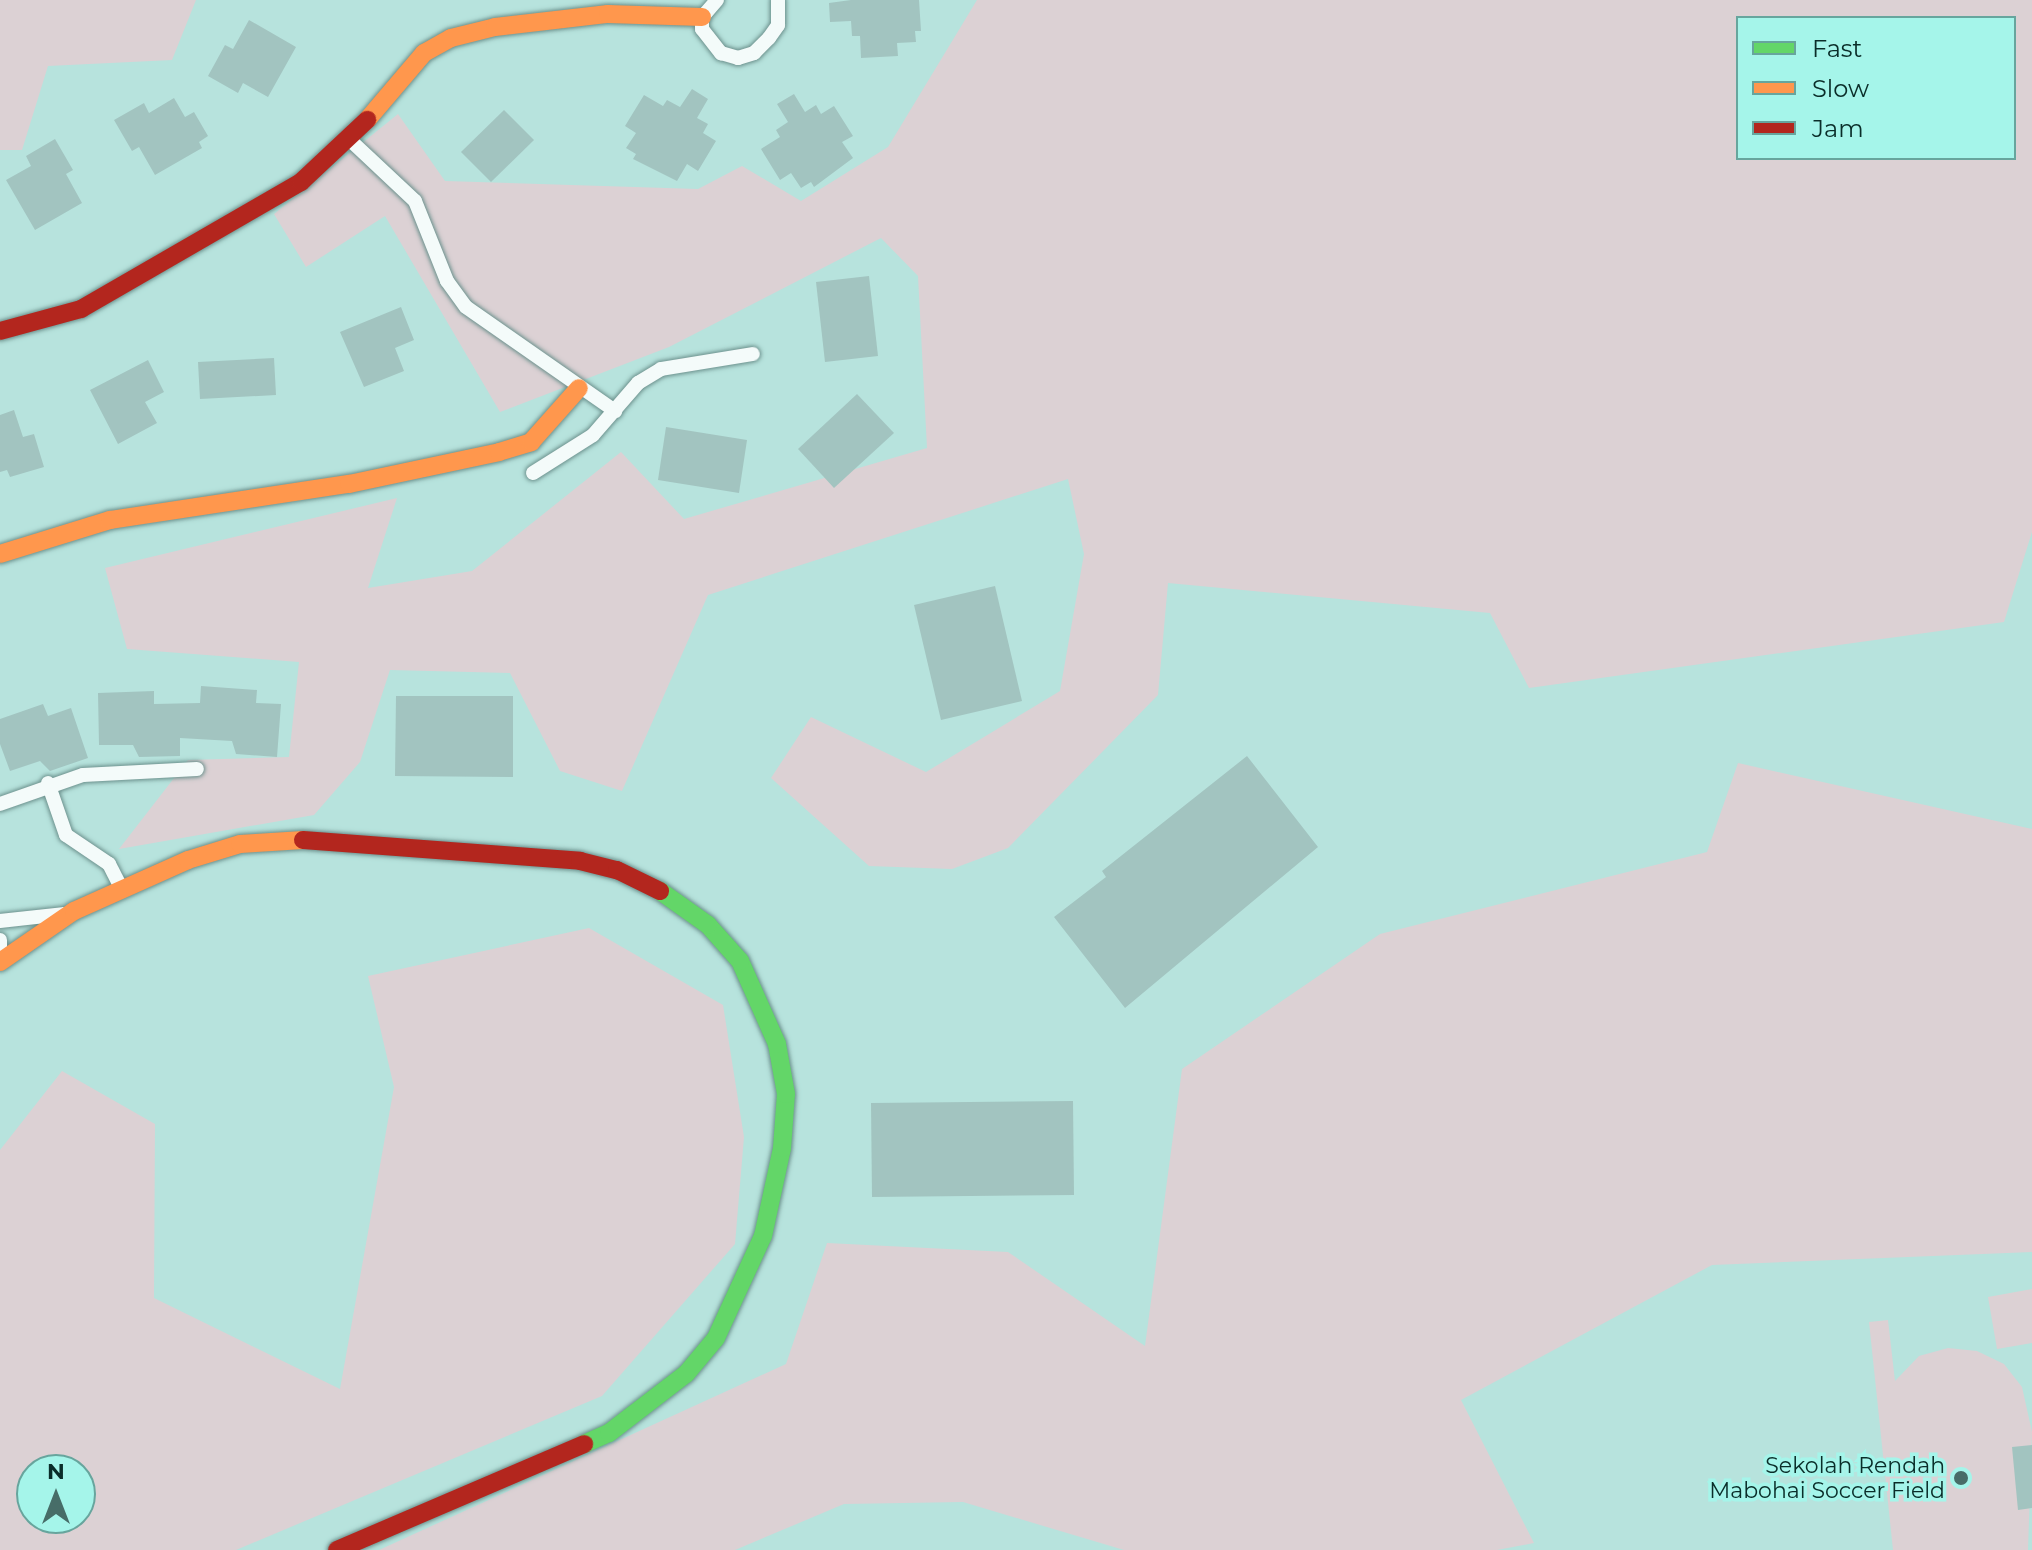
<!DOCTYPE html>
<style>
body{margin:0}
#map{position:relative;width:2032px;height:1550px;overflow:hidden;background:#b7e3dd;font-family:Montserrat,sans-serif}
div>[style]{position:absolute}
.green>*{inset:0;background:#dcd1d4}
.building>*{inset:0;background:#a2c4c0}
.roads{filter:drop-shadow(0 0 2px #6c918d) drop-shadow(0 0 2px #6c918d)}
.street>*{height:14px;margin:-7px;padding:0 7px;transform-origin:7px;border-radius:7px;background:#f4fbfa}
.fast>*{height:18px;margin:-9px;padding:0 9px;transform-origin:9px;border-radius:9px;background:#63d668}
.slow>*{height:18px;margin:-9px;padding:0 9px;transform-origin:9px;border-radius:9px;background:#ff974d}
.jam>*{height:18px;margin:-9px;padding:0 9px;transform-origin:9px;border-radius:9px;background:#b3261e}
.dots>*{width:22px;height:22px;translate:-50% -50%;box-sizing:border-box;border:4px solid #a5f5ea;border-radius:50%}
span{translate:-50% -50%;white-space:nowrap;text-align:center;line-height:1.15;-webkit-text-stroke:7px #a5f5ea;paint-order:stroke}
.poi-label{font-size:22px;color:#0a2d29}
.right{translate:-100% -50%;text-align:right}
.legend{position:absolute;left:1736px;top:16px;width:280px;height:144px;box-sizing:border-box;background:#a5f5ea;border:2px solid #67a59d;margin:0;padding:10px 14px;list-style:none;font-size:24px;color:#0a2d29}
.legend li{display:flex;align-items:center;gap:16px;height:40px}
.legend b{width:40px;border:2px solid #67a59d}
.north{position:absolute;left:16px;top:1454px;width:80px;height:80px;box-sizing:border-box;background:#a5f5ea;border:2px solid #67a59d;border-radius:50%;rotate:0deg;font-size:22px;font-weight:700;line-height:32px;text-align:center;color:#0a2d29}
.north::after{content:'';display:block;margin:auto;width:28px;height:36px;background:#476d68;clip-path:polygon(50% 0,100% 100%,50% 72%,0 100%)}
</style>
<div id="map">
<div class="green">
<div style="clip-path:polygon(0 0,196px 0,172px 60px,48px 66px,22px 150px,0 150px)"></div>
<div style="clip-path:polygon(evenodd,977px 0,2032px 0,2032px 532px,2004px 622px,1529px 688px,1490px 613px,1168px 583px,1158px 695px,1008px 848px,952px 869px,869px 866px,771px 778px,811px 717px,926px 772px,1060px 691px,1084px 554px,1068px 479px,708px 595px,622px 791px,560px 771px,510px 673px,390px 670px,360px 762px,314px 815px,119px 849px,188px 760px,289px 757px,299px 662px,127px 649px,105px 568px,397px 498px,368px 588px,472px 571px,621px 452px,684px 519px,927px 448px,918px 276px,881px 238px,669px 347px,500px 412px,385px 216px,306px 267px,274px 214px,398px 114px,445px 181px,698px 189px,742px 166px,801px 201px,888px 147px,977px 0,1738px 18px,2014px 18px,2014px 158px,1738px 158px,1738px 18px)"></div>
<div style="clip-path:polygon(1738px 763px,2032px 829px,2032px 1252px,1712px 1265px,1461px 1400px,1534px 1543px,1497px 1550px,1124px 1550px,963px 1502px,844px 1504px,735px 1550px,379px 1550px,786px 1364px,827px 1243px,1008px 1252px,1145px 1346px,1182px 1069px,1380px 934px,1707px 852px)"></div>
<div style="clip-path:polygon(evenodd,589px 928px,723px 1005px,744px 1137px,735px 1244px,602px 1396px,236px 1550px,0 1550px,0 1150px,62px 1071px,155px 1124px,154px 1298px,340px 1389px,394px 1087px,368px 976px,589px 928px,32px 1470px,80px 1470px,80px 1518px,32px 1518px,32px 1470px)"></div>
<div style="clip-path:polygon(2032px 1289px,2032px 1343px,1997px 1349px,1988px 1297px)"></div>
<div style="clip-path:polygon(1888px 1320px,1895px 1381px,1919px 1356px,1948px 1348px,1977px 1351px,2004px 1364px,2022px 1387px,2032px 1432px,2028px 1550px,1893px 1550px,1869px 1322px)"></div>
</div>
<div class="building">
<div style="clip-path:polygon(851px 0,919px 0,921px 31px,915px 31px,916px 42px,897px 43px,898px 56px,861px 58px,860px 36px,852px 36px,851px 21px,830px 22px,829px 3px)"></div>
<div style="clip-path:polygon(249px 20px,296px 47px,268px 97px,243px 83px,238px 93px,208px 76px,225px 45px,233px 49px)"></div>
<div style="clip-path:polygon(692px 89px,708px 99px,697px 118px,708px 124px,703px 133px,716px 141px,698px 171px,687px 164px,677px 181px,633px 159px,636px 154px,626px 148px,636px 133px,625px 126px,644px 95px,663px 106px,667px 100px,680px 107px)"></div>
<div style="clip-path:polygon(794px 94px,805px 112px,816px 105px,821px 114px,834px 106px,853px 136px,842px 142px,853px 158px,814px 187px,811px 182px,801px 188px,791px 173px,780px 180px,761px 149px,780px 137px,776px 130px,788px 122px,777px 104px)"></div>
<div style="clip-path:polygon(174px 98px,185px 117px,194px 112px,208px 136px,199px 142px,202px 148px,155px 175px,139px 147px,132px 151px,114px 120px,144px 103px,149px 113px)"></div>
<div style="clip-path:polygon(504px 110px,534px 140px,491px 182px,461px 152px)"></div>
<div style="clip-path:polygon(55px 139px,73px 170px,66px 174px,82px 203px,35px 230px,6px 180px,31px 166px,26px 156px)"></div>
<div style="clip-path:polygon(869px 276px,878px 356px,825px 362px,816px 282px)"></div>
<div style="clip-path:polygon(401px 307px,414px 340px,395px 348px,404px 371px,364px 387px,340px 332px)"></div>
<div style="clip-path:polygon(274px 358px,276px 395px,200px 399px,198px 362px)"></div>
<div style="clip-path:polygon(148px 360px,164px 392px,145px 402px,157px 423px,118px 444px,90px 390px)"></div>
<div style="clip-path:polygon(857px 394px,894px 433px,834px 488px,798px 449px)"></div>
<div style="clip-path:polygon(14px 410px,23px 437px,34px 434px,44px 467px,10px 477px,7px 470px,0 472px,0 415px)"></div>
<div style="clip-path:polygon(666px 427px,747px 440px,739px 493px,658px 480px)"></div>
<div style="clip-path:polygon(995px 586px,1022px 701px,941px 720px,914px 605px)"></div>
<div style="clip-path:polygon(201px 686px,257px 690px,256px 703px,281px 704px,277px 757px,236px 754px,232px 741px,180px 738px,180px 756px,139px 757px,133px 745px,99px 745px,98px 693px,154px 691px,154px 704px,200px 703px)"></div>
<div style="clip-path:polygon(396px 696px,513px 696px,513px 777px,395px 776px)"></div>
<div style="clip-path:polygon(43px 704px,48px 716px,71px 708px,88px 758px,50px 771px,40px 761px,10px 771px,0 744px,0 719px)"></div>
<div style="clip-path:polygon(1247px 756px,1318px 847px,1125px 1008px,1054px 917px,1106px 877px,1102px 871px)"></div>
<div style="clip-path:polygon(1073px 1101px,1074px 1195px,872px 1197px,871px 1103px)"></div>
<div style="clip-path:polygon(2032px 1445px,2032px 1508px,2018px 1510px,2012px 1447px)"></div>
</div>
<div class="roads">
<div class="street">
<div style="left:717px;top:0;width:23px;rotate:131deg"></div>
<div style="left:702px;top:17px;width:12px;rotate:90deg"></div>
<div style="left:702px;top:29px;width:31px;rotate:52deg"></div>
<div style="left:721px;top:53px;width:18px;rotate:16deg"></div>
<div style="left:738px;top:58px;width:17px;rotate:-17deg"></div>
<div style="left:754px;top:53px;width:21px;rotate:-45deg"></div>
<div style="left:769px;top:38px;width:16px;rotate:-55deg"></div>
<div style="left:778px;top:25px;width:25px;rotate:-90deg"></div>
<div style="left:350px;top:140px;width:89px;rotate:43.2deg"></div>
<div style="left:415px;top:201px;width:86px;rotate:68.2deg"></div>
<div style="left:447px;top:281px;width:32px;rotate:54deg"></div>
<div style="left:466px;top:307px;width:182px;rotate:34.9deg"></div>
<div style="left:533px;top:473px;width:71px;rotate:-32.3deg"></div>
<div style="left:593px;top:435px;width:69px;rotate:-49.1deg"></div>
<div style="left:638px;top:383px;width:27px;rotate:-31deg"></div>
<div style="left:661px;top:369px;width:93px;rotate:-9.3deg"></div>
<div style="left:48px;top:783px;width:55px;rotate:70.9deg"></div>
<div style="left:66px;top:835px;width:52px;rotate:34deg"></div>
<div style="left:109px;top:864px;width:28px;rotate:63deg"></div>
<div style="left:0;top:804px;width:88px;rotate:-19.3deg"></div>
<div style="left:83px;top:775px;width:114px;rotate:-3deg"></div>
<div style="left:0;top:921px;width:63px;rotate:-6.3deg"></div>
<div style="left:0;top:940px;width:19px;rotate:90deg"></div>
</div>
<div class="fast">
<div style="left:584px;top:1444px;width:27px;rotate:-24deg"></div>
<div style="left:609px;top:1433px;width:97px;rotate:-37.5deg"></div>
<div style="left:686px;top:1374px;width:47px;rotate:-50.2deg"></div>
<div style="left:716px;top:1338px;width:112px;rotate:-65.3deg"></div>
<div style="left:763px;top:1236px;width:90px;rotate:-77.8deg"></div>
<div style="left:782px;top:1148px;width:54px;rotate:-85.8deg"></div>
<div style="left:786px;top:1094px;width:51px;rotate:-100.2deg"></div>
<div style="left:777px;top:1044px;width:91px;rotate:-114deg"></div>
<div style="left:740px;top:961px;width:48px;rotate:-131.6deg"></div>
<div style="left:708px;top:925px;width:59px;rotate:-144.7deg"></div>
</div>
<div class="slow">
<div style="left:367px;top:120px;width:88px;rotate:-49.6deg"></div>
<div style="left:424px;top:53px;width:31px;rotate:-29deg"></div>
<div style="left:451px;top:38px;width:45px;rotate:-14deg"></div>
<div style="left:495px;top:27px;width:114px;rotate:-6.6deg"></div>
<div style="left:608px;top:14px;width:94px;rotate:1.8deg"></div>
<div style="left:0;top:554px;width:115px;rotate:-17.2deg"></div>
<div style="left:110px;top:520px;width:242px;rotate:-8.6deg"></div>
<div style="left:349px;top:484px;width:153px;rotate:-12deg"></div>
<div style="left:499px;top:452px;width:34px;rotate:-17deg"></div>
<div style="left:531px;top:442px;width:72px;rotate:-48.4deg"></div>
<div style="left:0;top:962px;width:90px;rotate:-34.6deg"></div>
<div style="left:74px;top:911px;width:125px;rotate:-24.1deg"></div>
<div style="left:188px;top:860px;width:54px;rotate:-17.1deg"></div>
<div style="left:240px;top:844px;width:63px;rotate:-3.6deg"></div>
</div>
<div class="jam">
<div style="left:0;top:331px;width:84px;rotate:-15.2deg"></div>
<div style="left:81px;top:309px;width:254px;rotate:-30deg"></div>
<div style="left:301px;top:182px;width:91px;rotate:-43.2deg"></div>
<div style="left:303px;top:840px;width:278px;rotate:4.3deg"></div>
<div style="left:580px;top:861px;width:38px;rotate:14deg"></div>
<div style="left:617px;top:870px;width:48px;rotate:26deg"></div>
<div style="left:337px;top:1550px;width:269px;rotate:-23.2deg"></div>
</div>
</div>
<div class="dots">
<div style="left:1961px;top:1478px;background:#476d68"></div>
</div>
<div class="poi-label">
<span class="right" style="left:1945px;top:1478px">Sekolah Rendah<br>Mabohai Soccer Field</span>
</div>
<ul class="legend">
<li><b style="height:10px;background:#63d668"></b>Fast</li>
<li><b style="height:10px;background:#ff974d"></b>Slow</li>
<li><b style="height:10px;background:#b3261e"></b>Jam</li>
</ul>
<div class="north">N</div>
</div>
